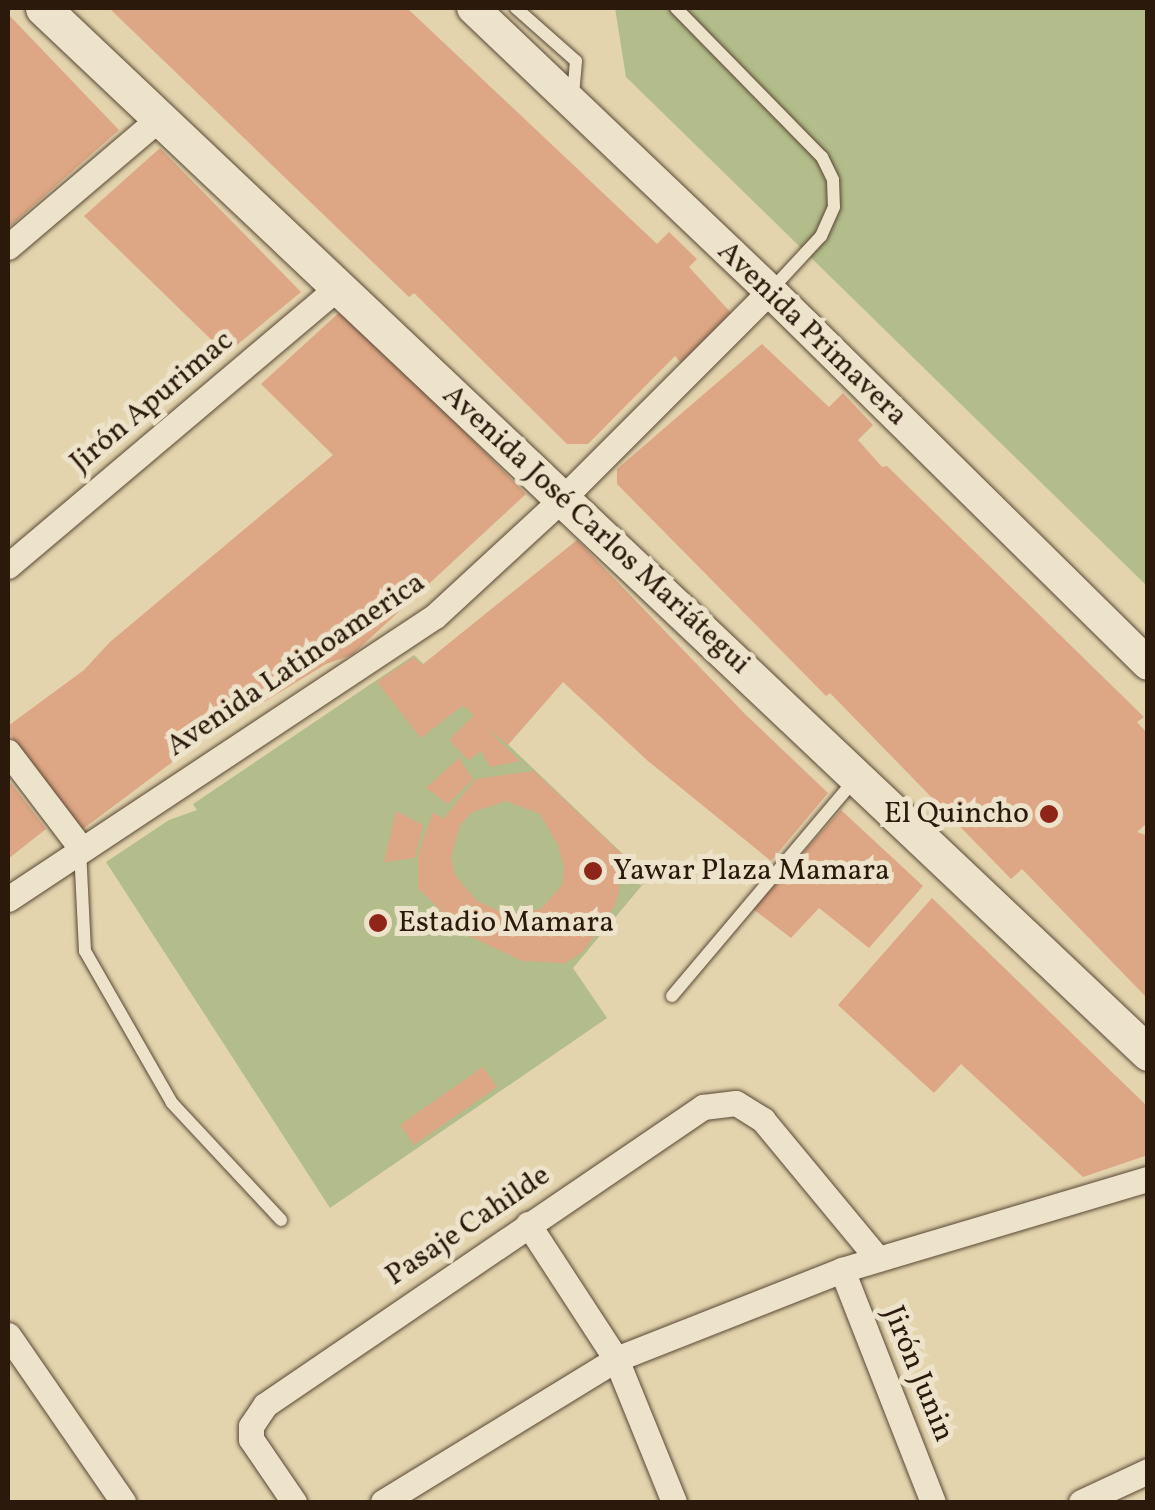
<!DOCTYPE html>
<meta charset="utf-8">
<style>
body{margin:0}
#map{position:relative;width:1155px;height:1510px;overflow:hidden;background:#e3d4ae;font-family:Vollkorn,serif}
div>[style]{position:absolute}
.green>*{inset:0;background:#b3bd8b}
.building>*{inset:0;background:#dda684}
.roads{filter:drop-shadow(0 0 2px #594834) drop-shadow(0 0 2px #594834)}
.service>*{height:12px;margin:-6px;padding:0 6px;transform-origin:6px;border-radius:6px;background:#ede3ca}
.minor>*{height:25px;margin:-12.5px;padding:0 12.5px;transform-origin:12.5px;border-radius:12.5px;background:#ede3ca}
.tertiary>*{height:32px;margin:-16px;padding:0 16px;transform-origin:16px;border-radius:16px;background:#ede3ca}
.secondary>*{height:35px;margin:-17.5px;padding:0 17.5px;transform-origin:17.5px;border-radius:17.5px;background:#ede3ca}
.dots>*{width:28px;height:28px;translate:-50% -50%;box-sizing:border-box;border:5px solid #ede3ca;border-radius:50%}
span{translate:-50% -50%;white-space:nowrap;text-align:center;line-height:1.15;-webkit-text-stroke:10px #ede3ca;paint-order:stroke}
.street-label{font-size:30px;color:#2b1a0b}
.poi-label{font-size:30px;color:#2b1a0b}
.right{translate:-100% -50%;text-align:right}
.left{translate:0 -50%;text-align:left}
.frame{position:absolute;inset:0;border:10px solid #2b1a0b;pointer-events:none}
</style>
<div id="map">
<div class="green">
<div style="clip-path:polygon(615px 8px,1147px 8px,1147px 586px,626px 77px)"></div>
<div style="clip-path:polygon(414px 655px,648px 878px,573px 968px,607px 1018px,330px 1208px,106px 862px,169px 820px,197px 810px,193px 804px)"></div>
</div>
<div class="building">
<div style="clip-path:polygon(109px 8px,407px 8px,657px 244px,669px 232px,697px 259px,689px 267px,733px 315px,682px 364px,675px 356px,588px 444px,567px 444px,414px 293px,409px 297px)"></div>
<div style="clip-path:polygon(8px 14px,119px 130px,8px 228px)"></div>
<div style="clip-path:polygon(160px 148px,301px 292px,226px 354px,84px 216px)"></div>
<div style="clip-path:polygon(343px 309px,526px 494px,352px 655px,326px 664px,199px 742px,79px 832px,8px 732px,8px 726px,84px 670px,110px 642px,333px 455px,261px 384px)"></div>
<div style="clip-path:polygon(762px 344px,829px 407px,843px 393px,873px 425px,858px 440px,882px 467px,887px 466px,1144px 717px,1137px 722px,1148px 734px,1148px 822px,1137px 832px,1148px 836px,1148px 999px,1022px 869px,1011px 879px,830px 693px,826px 696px,617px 484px,617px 469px)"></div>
<div style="clip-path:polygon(577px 540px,745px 714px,828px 793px,771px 861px,648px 761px,563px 682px,508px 745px,485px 727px,520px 761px,490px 767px,481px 751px,468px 760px,449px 740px,474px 715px,463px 705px,421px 738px,377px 682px,414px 657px,422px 665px)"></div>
<div style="clip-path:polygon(459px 758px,473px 779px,448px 804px,426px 788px)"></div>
<div style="clip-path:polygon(evenodd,534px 771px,625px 857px,616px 904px,583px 952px,565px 963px,523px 961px,463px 933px,418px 888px,418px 855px,433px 812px,443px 819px,476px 779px,534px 771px,506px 801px,540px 814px,558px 845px,564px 867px,562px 885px,541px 909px,519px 914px,499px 911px,477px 901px,455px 875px,451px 858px,460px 825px,472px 812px,506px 801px)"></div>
<div style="clip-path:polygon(11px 783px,46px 829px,8px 859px,8px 785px)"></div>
<div style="clip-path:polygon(841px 810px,923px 886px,869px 948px,819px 908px,791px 938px,753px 909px)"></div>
<div style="clip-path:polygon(396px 811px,423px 825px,415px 858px,384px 862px)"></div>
<div style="clip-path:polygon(932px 898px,1148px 1107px,1148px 1155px,1083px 1177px,961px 1064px,934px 1093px,838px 1005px)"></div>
<div style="clip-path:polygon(483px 1067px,497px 1087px,414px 1145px,400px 1125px)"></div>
</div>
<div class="roads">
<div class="service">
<div style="left:516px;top:8px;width:80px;rotate:41.5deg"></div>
<div style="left:576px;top:61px;width:35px;rotate:95deg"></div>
<div style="left:676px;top:8px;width:209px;rotate:45.6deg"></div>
<div style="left:822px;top:157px;width:25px;rotate:64deg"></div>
<div style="left:833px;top:180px;width:27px;rotate:88deg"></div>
<div style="left:834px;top:207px;width:32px;rotate:114deg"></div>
<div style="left:821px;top:236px;width:74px;rotate:132.8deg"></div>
<div style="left:80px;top:849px;width:102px;rotate:87.2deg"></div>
<div style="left:85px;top:951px;width:175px;rotate:60.2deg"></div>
<div style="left:172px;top:1103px;width:160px;rotate:47deg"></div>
<div style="left:672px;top:996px;width:285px;rotate:-49.8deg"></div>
</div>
<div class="minor">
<div style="left:8px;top:247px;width:201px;rotate:-40.4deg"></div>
<div style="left:8px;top:566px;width:432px;rotate:-40.2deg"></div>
<div style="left:8px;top:752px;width:119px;rotate:52.8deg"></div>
<div style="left:8px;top:899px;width:512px;rotate:-33.53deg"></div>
<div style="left:435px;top:616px;width:173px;rotate:-42.7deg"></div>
<div style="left:562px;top:499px;width:294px;rotate:-45deg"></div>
<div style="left:528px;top:1224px;width:161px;rotate:56.9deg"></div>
<div style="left:616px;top:1359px;width:154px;rotate:67.9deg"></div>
<div style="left:842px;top:1270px;width:249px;rotate:68.6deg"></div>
<div style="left:8px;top:1335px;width:203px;rotate:55.4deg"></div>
<div style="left:294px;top:1502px;width:76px;rotate:-124.3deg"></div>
<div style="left:251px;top:1439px;width:13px;rotate:-90deg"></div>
<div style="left:251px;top:1426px;width:25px;rotate:-56deg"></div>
<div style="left:265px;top:1405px;width:530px;rotate:-34.23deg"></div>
<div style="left:703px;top:1107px;width:33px;rotate:-7deg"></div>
<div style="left:736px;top:1103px;width:32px;rotate:32deg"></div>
<div style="left:763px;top:1120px;width:180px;rotate:50.4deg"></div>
<div style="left:383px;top:1502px;width:273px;rotate:-31.5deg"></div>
<div style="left:616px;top:1359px;width:243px;rotate:-21.5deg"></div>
<div style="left:842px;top:1270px;width:319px;rotate:-16.6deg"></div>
<div style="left:1081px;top:1502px;width:74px;rotate:-24.8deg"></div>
</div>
<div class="tertiary">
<div style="left:473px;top:8px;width:410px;rotate:43.6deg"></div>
<div style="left:770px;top:291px;width:531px;rotate:44.62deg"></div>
</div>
<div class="secondary">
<div style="left:43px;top:8px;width:1521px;rotate:43.4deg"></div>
</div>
</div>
<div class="dots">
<div style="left:1049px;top:814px;background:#8f2418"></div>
<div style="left:593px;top:871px;background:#8f2418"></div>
<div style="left:378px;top:923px;background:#8f2418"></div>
</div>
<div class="street-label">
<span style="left:812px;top:334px;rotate:44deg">Avenida Primavera</span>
<span style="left:152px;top:402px;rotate:-40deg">Jirón Apurimac</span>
<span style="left:596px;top:530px;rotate:43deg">Avenida José Carlos Mariátegui</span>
<span style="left:296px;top:665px;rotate:-34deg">Avenida Latinoamerica</span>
<span style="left:468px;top:1226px;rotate:-34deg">Pasaje Cahilde</span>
<span style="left:918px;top:1374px;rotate:68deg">Jirón Junin</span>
</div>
<div class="poi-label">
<span class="right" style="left:1029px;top:814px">El Quincho</span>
<span class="left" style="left:613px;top:871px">Yawar Plaza Mamara</span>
<span class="left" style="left:398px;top:923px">Estadio Mamara</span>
</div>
<div class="frame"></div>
</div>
